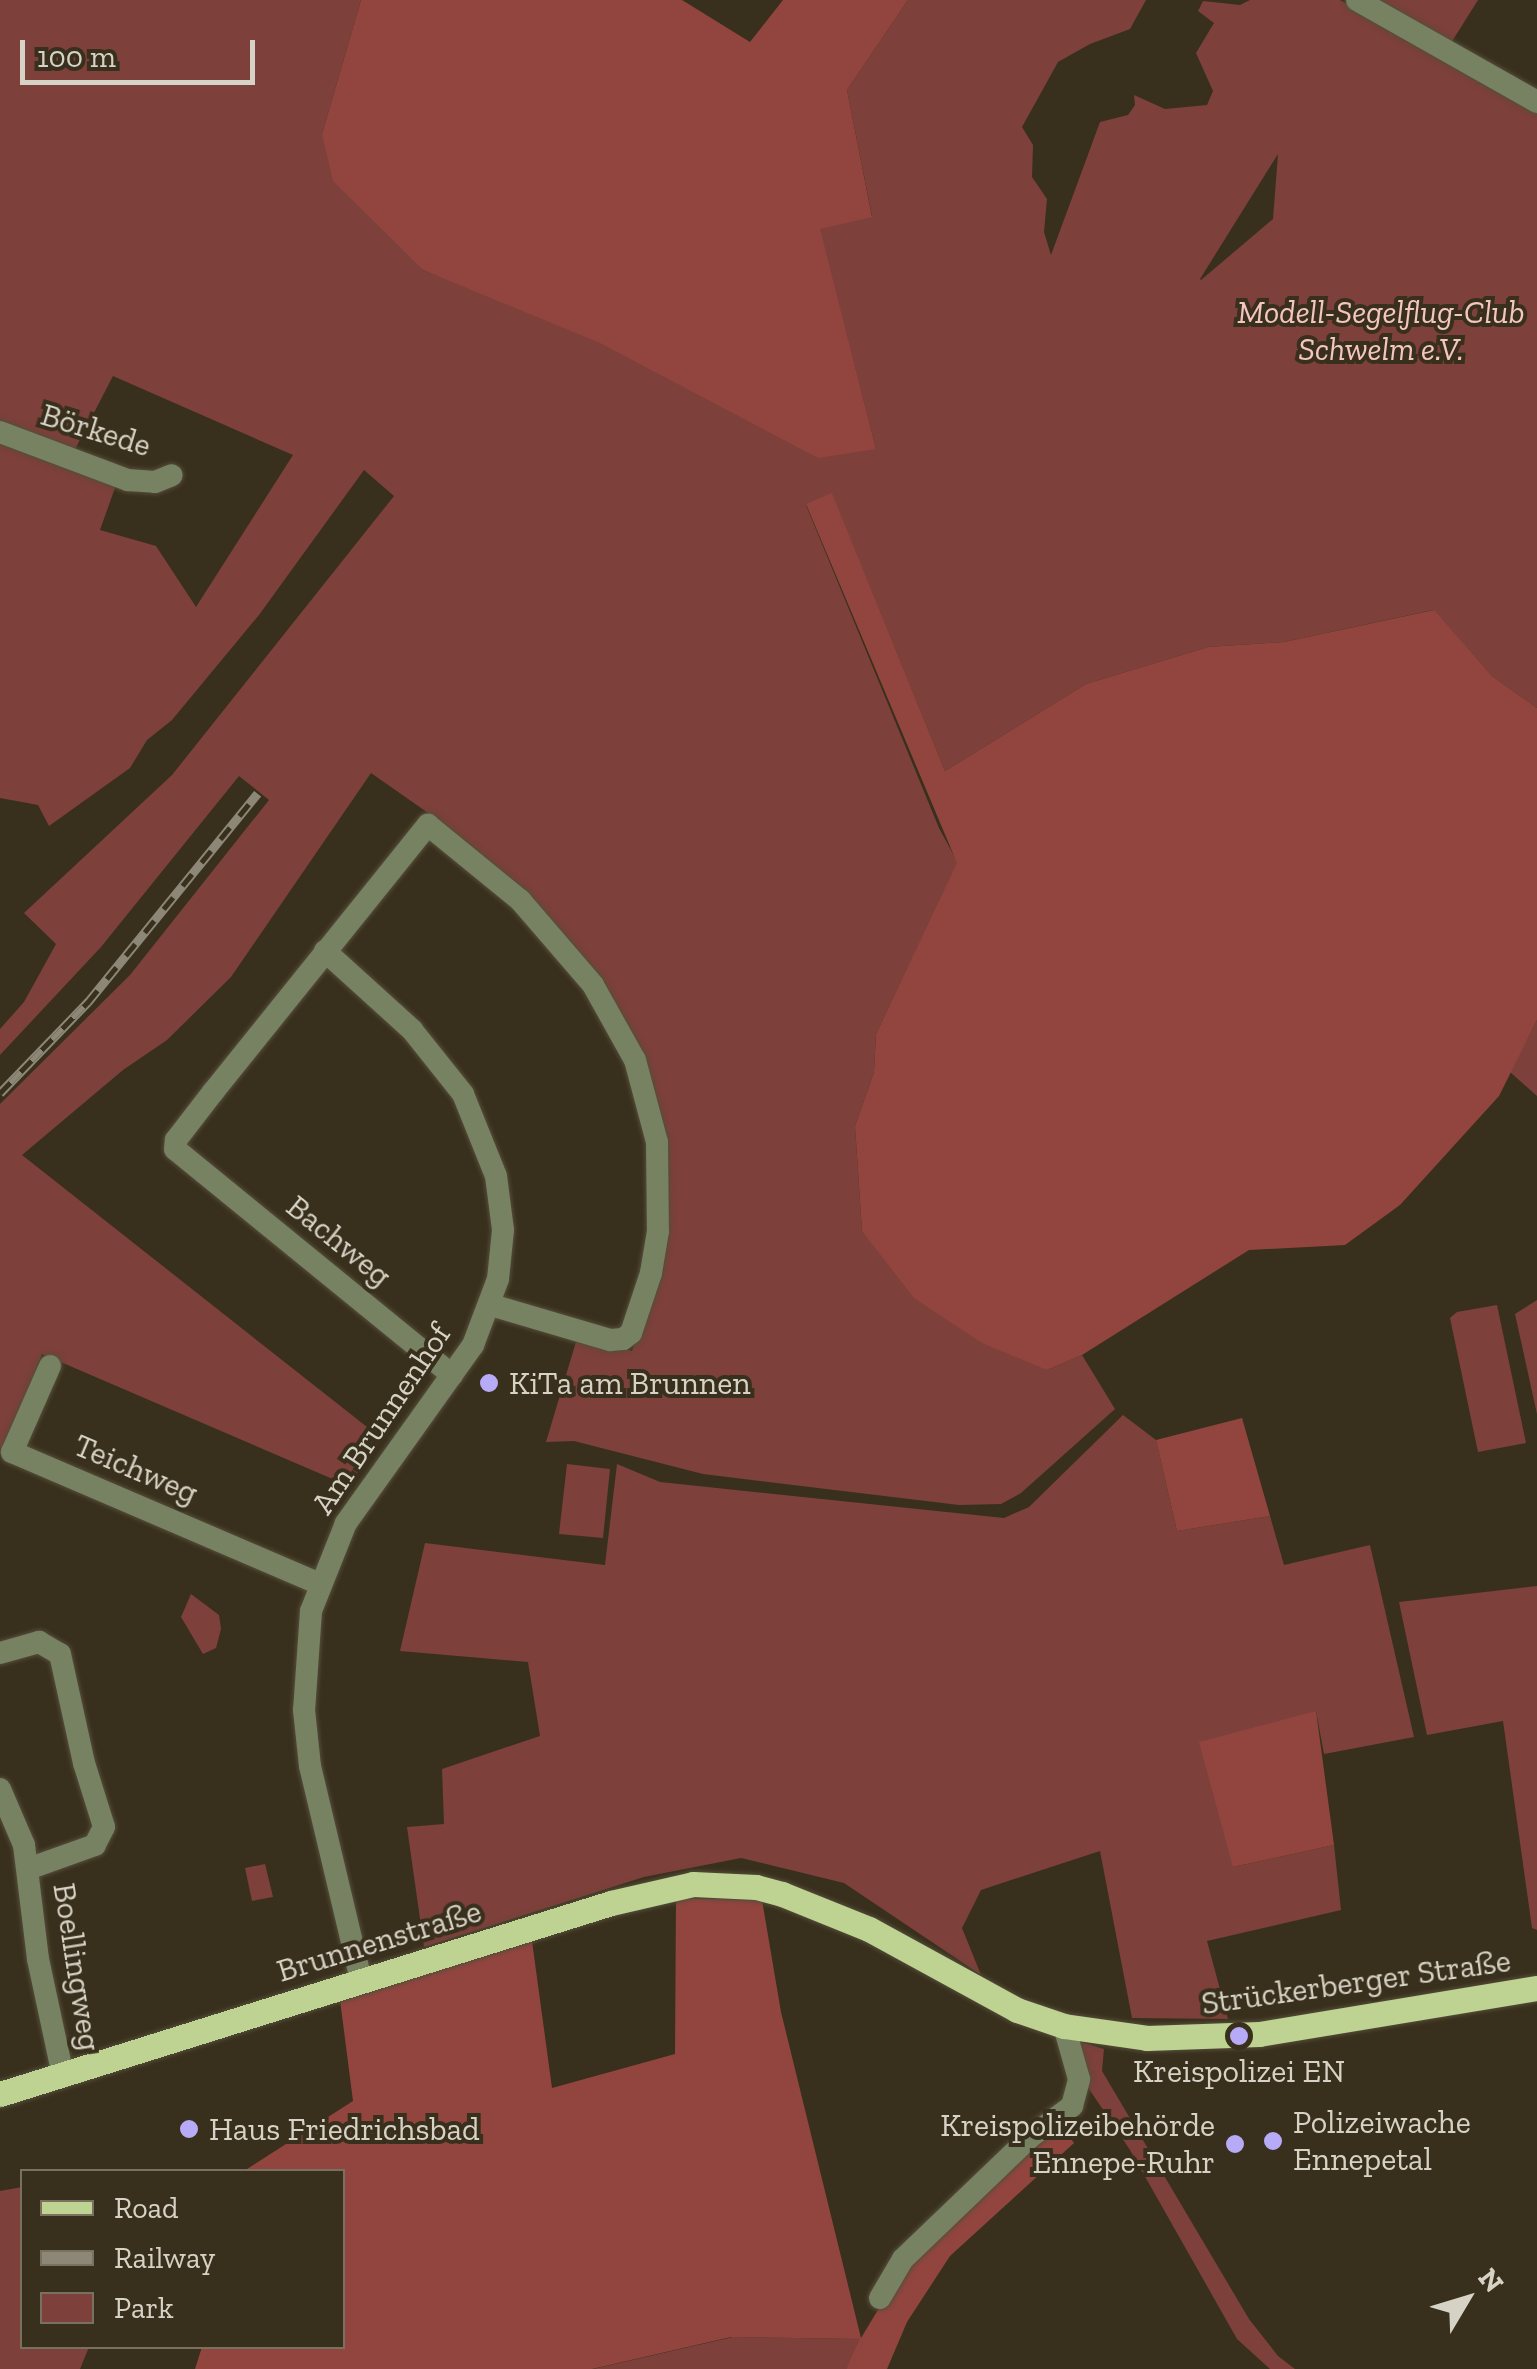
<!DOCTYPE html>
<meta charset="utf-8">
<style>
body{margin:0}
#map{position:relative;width:1537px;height:2369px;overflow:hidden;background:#38301c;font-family:"Zilla Slab",serif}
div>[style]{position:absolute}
.green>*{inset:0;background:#7d403a}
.forest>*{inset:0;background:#92453f}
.roads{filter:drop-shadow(0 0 2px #554d3b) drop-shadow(0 0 2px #554d3b)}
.minor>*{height:22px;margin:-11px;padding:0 11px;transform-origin:11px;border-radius:11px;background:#778262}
.major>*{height:25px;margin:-12.5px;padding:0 12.5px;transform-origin:12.5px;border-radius:12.5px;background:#bed291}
.rail>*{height:9px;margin-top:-4.5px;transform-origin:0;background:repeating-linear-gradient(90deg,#38301c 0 15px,#8d8777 0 30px);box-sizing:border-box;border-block:2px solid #8d8777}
.dots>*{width:28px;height:28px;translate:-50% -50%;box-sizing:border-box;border:5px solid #38301c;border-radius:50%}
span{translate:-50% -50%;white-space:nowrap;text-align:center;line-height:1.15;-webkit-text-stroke:8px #38301c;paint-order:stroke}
.park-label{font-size:32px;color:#f5c6c0;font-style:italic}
.street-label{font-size:32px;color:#d7d2c6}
.poi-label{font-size:32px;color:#d7d2c6}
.left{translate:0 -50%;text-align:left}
.right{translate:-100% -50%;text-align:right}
.legend{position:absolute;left:20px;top:2169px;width:325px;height:180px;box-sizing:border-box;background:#38301c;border:2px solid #787160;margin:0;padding:12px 18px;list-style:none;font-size:30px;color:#d7d2c6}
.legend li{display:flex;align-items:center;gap:20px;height:50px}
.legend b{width:50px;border:2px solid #787160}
.north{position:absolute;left:1417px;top:2249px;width:100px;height:100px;-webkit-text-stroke:8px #38301c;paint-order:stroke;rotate:52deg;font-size:28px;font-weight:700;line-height:40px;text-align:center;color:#d7d2c6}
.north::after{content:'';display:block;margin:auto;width:35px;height:45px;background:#d7d2c6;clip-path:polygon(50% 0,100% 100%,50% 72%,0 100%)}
.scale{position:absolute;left:20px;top:40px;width:235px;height:45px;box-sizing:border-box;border:5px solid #d7d2c6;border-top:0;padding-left:12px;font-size:30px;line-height:35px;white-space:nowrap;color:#d7d2c6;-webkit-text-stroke:8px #38301c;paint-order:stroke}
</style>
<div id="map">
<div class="green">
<div style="clip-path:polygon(evenodd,0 0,361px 0,322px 134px,423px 270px,876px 449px,819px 228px,872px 216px,847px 90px,908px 0,1146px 0,1130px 29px,1090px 44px,1058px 62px,1022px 127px,1033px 145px,1032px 177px,1047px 199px,1044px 232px,1051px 255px,1100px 122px,1128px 115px,1135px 105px,1134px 95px,1165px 109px,1207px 105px,1213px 91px,1196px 53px,1214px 23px,1198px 11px,1203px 1px,1240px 5px,1250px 0,1340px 0,1537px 112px,1537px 708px,1492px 676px,1433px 610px,1284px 642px,1208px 647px,1086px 684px,945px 771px,832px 494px,806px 505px,939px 828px,958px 863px,876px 1034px,874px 1072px,855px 1126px,862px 1231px,1047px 1370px,1082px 1355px,1115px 1409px,1021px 1493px,1001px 1504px,959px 1505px,703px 1474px,574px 1441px,546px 1442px,578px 1335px,632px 1351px,658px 1271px,641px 1057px,441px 822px,371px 773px,231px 977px,167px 1040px,123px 1070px,22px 1155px,381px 1438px,349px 1486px,42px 1354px,7px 1447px,0 1449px,0 1104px,130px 975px,269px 800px,239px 776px,101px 947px,0 1055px,0 1029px,24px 1002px,56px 944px,24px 913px,172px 775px,394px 496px,364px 470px,259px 615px,172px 720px,147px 740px,130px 768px,49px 826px,38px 805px,0 798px,0 0,1278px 154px,1273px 219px,1201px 280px,1200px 279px,1278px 154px,0 0,113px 376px,293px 455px,196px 607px,156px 546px,100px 530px,116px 485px,71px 457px,113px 376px)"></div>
<div style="clip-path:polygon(1375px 0,1478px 0,1451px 43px)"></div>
<div style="clip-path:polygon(1537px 1020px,1537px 1096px,1510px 1072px)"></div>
<div style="clip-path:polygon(1537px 1300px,1537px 1414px,1515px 1314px)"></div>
<div style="clip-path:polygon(1497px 1305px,1526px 1443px,1478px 1452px,1450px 1318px,1457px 1312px)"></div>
<div style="clip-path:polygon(1123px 1415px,1156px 1440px,1177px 1531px,1270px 1516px,1284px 1565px,1370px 1545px,1414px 1737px,1324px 1754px,1316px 1711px,1233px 1867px,1334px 1845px,1341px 1910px,1207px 1941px,1228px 2019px,1132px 2018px,1100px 1851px,981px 1890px,962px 1928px,981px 1975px,844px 1883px,741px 1858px,644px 1877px,424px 1947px,407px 1827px,444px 1824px,442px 1769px,540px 1736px,528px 1662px,400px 1651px,425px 1543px,605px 1565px,617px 1464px,660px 1482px,1004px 1518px,1029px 1507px)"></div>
<div style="clip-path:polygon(567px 1464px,610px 1469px,603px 1538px,559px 1534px)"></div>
<div style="clip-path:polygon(1537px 1586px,1537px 1930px,1532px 1928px,1503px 1721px,1427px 1735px,1399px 1602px)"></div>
<div style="clip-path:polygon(191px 1594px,219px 1615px,221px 1629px,216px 1648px,203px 1654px,181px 1617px)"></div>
<div style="clip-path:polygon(265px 1864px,273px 1897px,252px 1901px,245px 1868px)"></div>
<div style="clip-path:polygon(1071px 2039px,1104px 2049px,1102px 2071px,1249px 2319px,1278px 2356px,1295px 2369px,1270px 2369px,1237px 2339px,1130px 2150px,1081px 2077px)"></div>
<div style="clip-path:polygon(22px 2187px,22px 2346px,89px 2347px,80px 2369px,0 2369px,0 2191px)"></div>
<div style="clip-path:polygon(733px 2337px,862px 2339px,846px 2369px,593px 2369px)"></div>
</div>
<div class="forest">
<div style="clip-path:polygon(361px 0,682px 0,750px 42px,783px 0,908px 0,847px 90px,872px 217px,820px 229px,876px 449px,818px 458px,600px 343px,423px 270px,333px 181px,322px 134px)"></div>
<div style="clip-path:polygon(832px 493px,945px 771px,1086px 684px,1208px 647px,1284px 642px,1434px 610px,1492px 676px,1537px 708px,1537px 1020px,1499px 1096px,1400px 1205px,1345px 1245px,1249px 1250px,1082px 1355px,1047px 1370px,982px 1343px,914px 1298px,862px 1231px,855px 1126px,874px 1072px,876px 1034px,957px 863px,806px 504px)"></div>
<div style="clip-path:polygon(1242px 1418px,1270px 1516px,1177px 1531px,1156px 1440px)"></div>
<div style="clip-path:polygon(1316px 1711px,1334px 1845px,1233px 1867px,1199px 1742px)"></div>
<div style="clip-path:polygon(676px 1898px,762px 1900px,781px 2012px,861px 2338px,905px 2265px,1057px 2119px,1074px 2143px,950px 2256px,907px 2322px,887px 2369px,846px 2369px,860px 2339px,731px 2337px,592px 2369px,195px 2369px,202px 2347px,342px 2346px,342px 2172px,244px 2171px,353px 2101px,340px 2000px,532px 1941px,552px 2088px,675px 2054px)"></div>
</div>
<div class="roads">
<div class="minor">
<div style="left:1357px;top:0;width:207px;rotate:29.5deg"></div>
<div style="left:0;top:432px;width:137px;rotate:20.6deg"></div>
<div style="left:128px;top:480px;width:27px;rotate:4deg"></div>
<div style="left:155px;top:482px;width:18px;rotate:-22deg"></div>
<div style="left:325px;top:951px;width:118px;rotate:42.2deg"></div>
<div style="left:412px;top:1030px;width:82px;rotate:51.4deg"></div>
<div style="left:463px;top:1094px;width:88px;rotate:68.1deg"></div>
<div style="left:496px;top:1176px;width:54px;rotate:82.6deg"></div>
<div style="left:503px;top:1230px;width:49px;rotate:95.8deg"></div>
<div style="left:498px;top:1279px;width:71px;rotate:110.7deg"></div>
<div style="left:473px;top:1345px;width:219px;rotate:125.5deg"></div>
<div style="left:346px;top:1523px;width:95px;rotate:111.7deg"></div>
<div style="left:311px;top:1611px;width:99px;rotate:94deg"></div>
<div style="left:304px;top:1710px;width:56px;rotate:83.9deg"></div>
<div style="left:310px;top:1766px;width:220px;rotate:76.6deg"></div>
<div style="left:50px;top:1366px;width:94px;rotate:113.8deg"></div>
<div style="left:12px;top:1452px;width:335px;rotate:23.2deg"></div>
<div style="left:452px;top:1375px;width:357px;rotate:-140.8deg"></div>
<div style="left:175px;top:1149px;width:9px;rotate:-84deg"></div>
<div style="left:176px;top:1140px;width:61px;rotate:-52.4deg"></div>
<div style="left:213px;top:1092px;width:343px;rotate:-51.2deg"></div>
<div style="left:428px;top:825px;width:119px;rotate:39.2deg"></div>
<div style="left:520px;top:900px;width:112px;rotate:49.3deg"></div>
<div style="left:593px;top:985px;width:86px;rotate:60.8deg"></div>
<div style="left:635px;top:1060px;width:85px;rotate:75deg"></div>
<div style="left:657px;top:1142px;width:89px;rotate:89.4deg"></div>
<div style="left:658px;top:1231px;width:43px;rotate:99.5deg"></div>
<div style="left:651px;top:1273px;width:63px;rotate:108.4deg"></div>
<div style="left:631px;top:1333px;width:10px;rotate:143deg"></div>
<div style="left:623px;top:1339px;width:13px;rotate:176deg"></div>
<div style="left:610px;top:1340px;width:124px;rotate:-163.6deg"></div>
<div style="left:0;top:1653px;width:41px;rotate:-15.8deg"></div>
<div style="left:39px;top:1642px;width:24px;rotate:30deg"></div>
<div style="left:60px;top:1654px;width:112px;rotate:77.6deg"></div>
<div style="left:84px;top:1763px;width:67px;rotate:72.6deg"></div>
<div style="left:104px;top:1827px;width:20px;rotate:117deg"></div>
<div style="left:95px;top:1845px;width:71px;rotate:160.3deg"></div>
<div style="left:0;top:1789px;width:61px;rotate:66.8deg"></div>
<div style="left:24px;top:1845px;width:115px;rotate:83deg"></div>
<div style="left:38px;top:1959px;width:120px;rotate:77.9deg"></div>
<div style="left:880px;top:2298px;width:45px;rotate:-59.5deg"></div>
<div style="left:903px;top:2259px;width:175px;rotate:-43.8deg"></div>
<div style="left:1029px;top:2138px;width:54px;rotate:-36.7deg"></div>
<div style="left:1072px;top:2106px;width:28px;rotate:-75deg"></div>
<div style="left:1079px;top:2079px;width:55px;rotate:-105.8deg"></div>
</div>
<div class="major">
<div style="left:0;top:2094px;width:640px;rotate:-17.36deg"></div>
<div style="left:611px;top:1903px;width:84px;rotate:-13deg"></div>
<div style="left:693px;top:1884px;width:63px;rotate:2.7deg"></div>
<div style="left:756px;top:1887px;width:27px;rotate:15deg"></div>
<div style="left:782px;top:1894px;width:94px;rotate:21.9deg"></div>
<div style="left:869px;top:1929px;width:169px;rotate:28.7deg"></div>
<div style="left:1017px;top:2010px;width:50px;rotate:18.8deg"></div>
<div style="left:1064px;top:2026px;width:84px;rotate:8.2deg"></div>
<div style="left:1147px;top:2038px;width:112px;rotate:-2deg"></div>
<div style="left:1259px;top:2034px;width:282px;rotate:-9.4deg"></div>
</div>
</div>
<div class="rail">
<div style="left:0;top:1093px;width:127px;rotate:-46deg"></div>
<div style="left:88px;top:1002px;width:269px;rotate:-50.9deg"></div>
</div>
<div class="dots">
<div style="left:489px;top:1383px;background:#b7abf8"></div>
<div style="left:1239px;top:2036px;background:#b7abf8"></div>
<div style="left:189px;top:2129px;background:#b7abf8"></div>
<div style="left:1273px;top:2141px;background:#b7abf8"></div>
<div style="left:1235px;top:2144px;background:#b7abf8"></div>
</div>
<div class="park-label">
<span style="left:1381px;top:331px">Modell-Segelflug-Club<br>Schwelm e.V.</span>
</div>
<div class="street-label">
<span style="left:96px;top:430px;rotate:17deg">Börkede</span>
<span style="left:339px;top:1241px;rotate:39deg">Bachweg</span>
<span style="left:381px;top:1419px;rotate:-56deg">Am Brunnenhof</span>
<span style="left:136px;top:1469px;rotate:23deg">Teichweg</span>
<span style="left:379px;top:1941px;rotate:-17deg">Brunnenstraße</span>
<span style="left:77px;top:1967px;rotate:81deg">Boellingweg</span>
<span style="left:1356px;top:1982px;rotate:-8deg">Strückerberger Straße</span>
</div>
<div class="poi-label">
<span class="left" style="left:509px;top:1383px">KiTa am Brunnen</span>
<span style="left:1239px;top:2071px">Kreispolizei EN</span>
<span class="left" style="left:1293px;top:2141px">Polizeiwache<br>Ennepetal</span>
<span class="right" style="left:1215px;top:2144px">Kreispolizeibehörde<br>Ennepe-Ruhr</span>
<span class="left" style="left:209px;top:2129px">Haus Friedrichsbad</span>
</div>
<ul class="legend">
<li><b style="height:12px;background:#bed291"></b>Road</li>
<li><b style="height:12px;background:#8d8777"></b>Railway</li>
<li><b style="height:28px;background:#7d403a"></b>Park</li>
</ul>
<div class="north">N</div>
<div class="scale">100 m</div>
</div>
